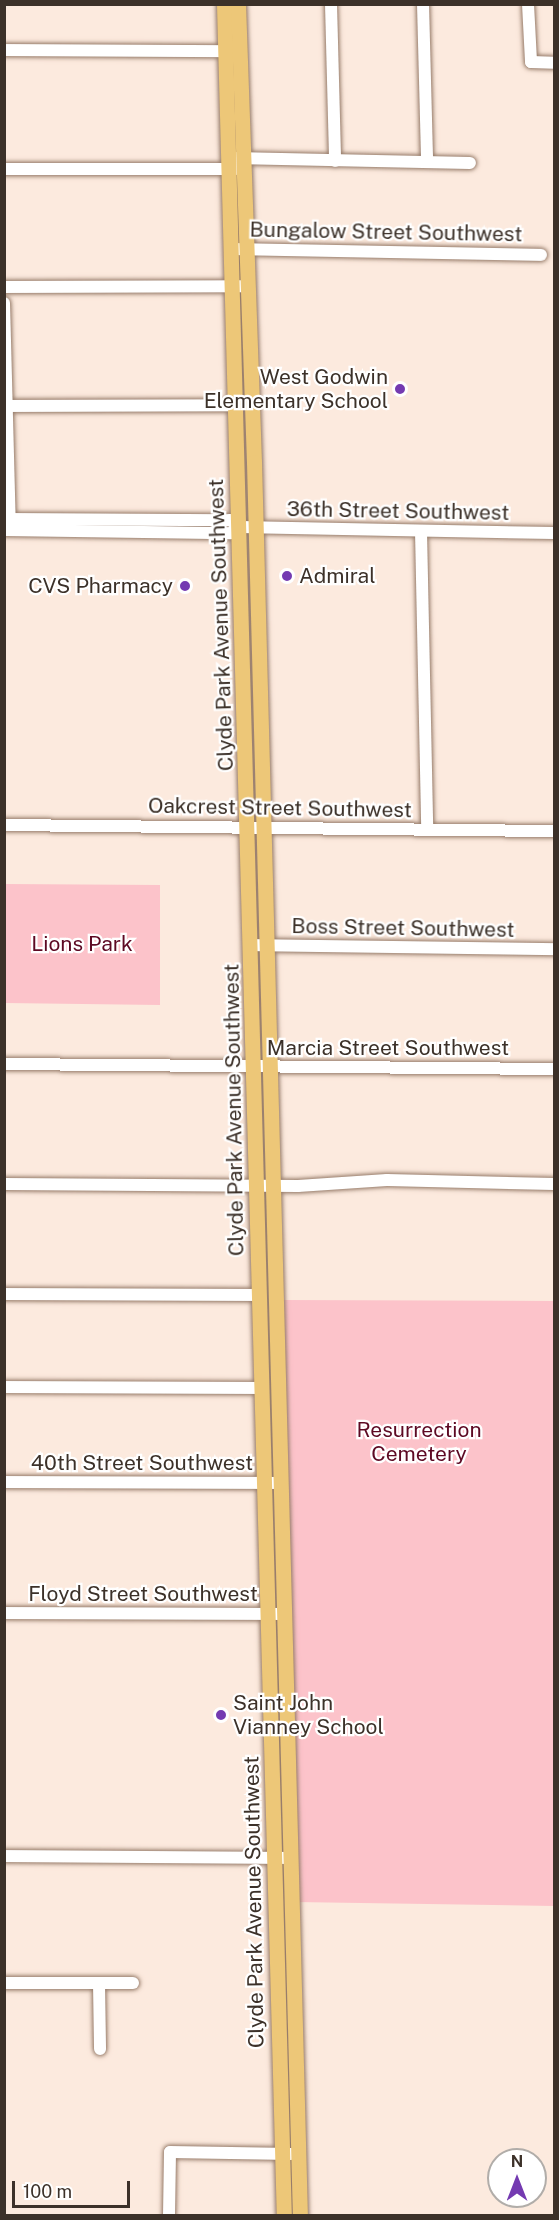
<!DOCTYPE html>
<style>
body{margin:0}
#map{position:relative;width:559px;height:2220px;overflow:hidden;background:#fceade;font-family:"Public Sans",sans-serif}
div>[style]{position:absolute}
.green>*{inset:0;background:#fcc3ca}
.roads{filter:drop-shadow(0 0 2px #977c6a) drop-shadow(0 0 2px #977c6a)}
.minor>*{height:12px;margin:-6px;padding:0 6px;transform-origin:6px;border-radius:6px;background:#fff}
.major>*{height:15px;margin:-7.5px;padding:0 7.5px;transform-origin:7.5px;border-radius:7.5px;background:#edc778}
.dots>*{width:16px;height:16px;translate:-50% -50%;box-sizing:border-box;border:3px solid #fff;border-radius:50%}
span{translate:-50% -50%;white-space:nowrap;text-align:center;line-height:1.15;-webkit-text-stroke:4.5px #fff;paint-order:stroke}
.street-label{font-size:21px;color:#3c3129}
.poi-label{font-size:21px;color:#3c3129}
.right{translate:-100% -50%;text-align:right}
.left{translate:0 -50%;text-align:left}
.park-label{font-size:21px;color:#5d0923}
.frame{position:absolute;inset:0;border:6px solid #3c3129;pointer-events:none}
.north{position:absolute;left:487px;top:2148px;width:60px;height:60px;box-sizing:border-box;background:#fff;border:2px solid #b1ada9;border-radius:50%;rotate:0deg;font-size:16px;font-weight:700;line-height:24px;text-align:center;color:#3c3129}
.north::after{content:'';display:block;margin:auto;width:21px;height:27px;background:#743ab1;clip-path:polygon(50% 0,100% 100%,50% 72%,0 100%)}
.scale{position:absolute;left:12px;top:2181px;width:118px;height:27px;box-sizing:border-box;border:3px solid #3c3129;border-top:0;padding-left:8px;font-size:18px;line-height:21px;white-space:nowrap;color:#3c3129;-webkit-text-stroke:4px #fff;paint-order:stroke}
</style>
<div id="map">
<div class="green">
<div style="clip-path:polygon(5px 884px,160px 885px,160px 1005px,5px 1003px)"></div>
<div style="clip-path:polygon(280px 1300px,554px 1301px,554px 1906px,295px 1902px)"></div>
</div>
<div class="roads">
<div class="minor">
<div style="left:331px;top:4px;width:157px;rotate:88.5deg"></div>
<div style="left:423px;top:4px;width:158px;rotate:88.5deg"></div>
<div style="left:528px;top:4px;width:58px;rotate:87deg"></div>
<div style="left:531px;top:62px;width:23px;rotate:2deg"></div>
<div style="left:4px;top:50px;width:228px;rotate:0.3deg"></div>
<div style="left:234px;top:158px;width:236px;rotate:1.2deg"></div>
<div style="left:4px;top:169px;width:232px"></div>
<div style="left:238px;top:249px;width:303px;rotate:1.1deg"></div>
<div style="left:4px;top:287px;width:237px;rotate:-0.2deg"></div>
<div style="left:4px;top:303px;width:224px;rotate:88.5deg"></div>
<div style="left:4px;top:406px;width:232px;rotate:-0.2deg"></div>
<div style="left:4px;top:519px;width:226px;rotate:0.3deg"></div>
<div style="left:230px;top:520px;width:12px;rotate:35deg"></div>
<div style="left:240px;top:527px;width:314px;rotate:1.1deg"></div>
<div style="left:4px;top:530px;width:227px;rotate:0.8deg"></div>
<div style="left:231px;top:533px;width:11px;rotate:-34deg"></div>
<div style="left:421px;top:531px;width:298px;rotate:88.8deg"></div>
<div style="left:4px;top:825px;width:550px;rotate:0.63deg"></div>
<div style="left:251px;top:945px;width:303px;rotate:0.8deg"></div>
<div style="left:4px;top:1064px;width:550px;rotate:0.52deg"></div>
<div style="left:4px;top:1184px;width:294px;rotate:0.4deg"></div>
<div style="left:298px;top:1186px;width:89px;rotate:-3.9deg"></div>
<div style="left:387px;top:1180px;width:167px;rotate:1.4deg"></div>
<div style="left:4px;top:1294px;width:255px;rotate:0.2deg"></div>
<div style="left:4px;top:1387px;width:257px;rotate:0.2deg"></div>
<div style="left:4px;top:1482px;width:275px;rotate:0.2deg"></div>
<div style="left:4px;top:1613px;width:277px;rotate:0.2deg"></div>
<div style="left:4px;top:1856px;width:285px;rotate:0.4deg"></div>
<div style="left:4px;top:1983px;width:129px"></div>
<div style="left:99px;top:1983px;width:66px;rotate:89.1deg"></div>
<div style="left:169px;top:2216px;width:64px;rotate:-89.1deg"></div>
<div style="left:170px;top:2152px;width:121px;rotate:0.9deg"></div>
</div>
<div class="major">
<div style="left:224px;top:4px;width:2213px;rotate:88.45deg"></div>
<div style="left:238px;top:4px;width:458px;rotate:88deg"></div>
<div style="left:254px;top:462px;width:1755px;rotate:88.5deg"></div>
</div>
</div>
<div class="dots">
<div style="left:400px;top:389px;background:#743ab1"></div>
<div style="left:287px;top:576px;background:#743ab1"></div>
<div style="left:185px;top:586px;background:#743ab1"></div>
<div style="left:221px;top:1715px;background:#743ab1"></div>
</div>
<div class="street-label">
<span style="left:386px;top:232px;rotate:1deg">Bungalow Street Southwest</span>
<span style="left:398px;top:511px;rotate:1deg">36th Street Southwest</span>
<span style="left:221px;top:625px;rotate:-92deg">Clyde Park Avenue Southwest</span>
<span style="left:280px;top:808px;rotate:1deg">Oakcrest Street Southwest</span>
<span style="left:403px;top:928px;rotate:1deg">Boss Street Southwest</span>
<span style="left:388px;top:1048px">Marcia Street Southwest</span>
<span style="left:234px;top:1110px;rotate:-91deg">Clyde Park Avenue Southwest</span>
<span style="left:142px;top:1463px">40th Street Southwest</span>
<span style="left:143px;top:1594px">Floyd Street Southwest</span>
<span style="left:254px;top:1902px;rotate:-91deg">Clyde Park Avenue Southwest</span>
</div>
<div class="poi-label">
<span class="right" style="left:388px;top:389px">West Godwin<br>Elementary School</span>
<span class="left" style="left:299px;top:576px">Admiral</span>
<span class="right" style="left:173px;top:586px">CVS Pharmacy</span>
<span class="left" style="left:233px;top:1715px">Saint John<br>Vianney School</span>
</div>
<div class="park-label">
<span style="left:82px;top:944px">Lions Park</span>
<span style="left:419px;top:1442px">Resurrection<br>Cemetery</span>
</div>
<div class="frame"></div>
<div class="north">N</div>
<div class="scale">100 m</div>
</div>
